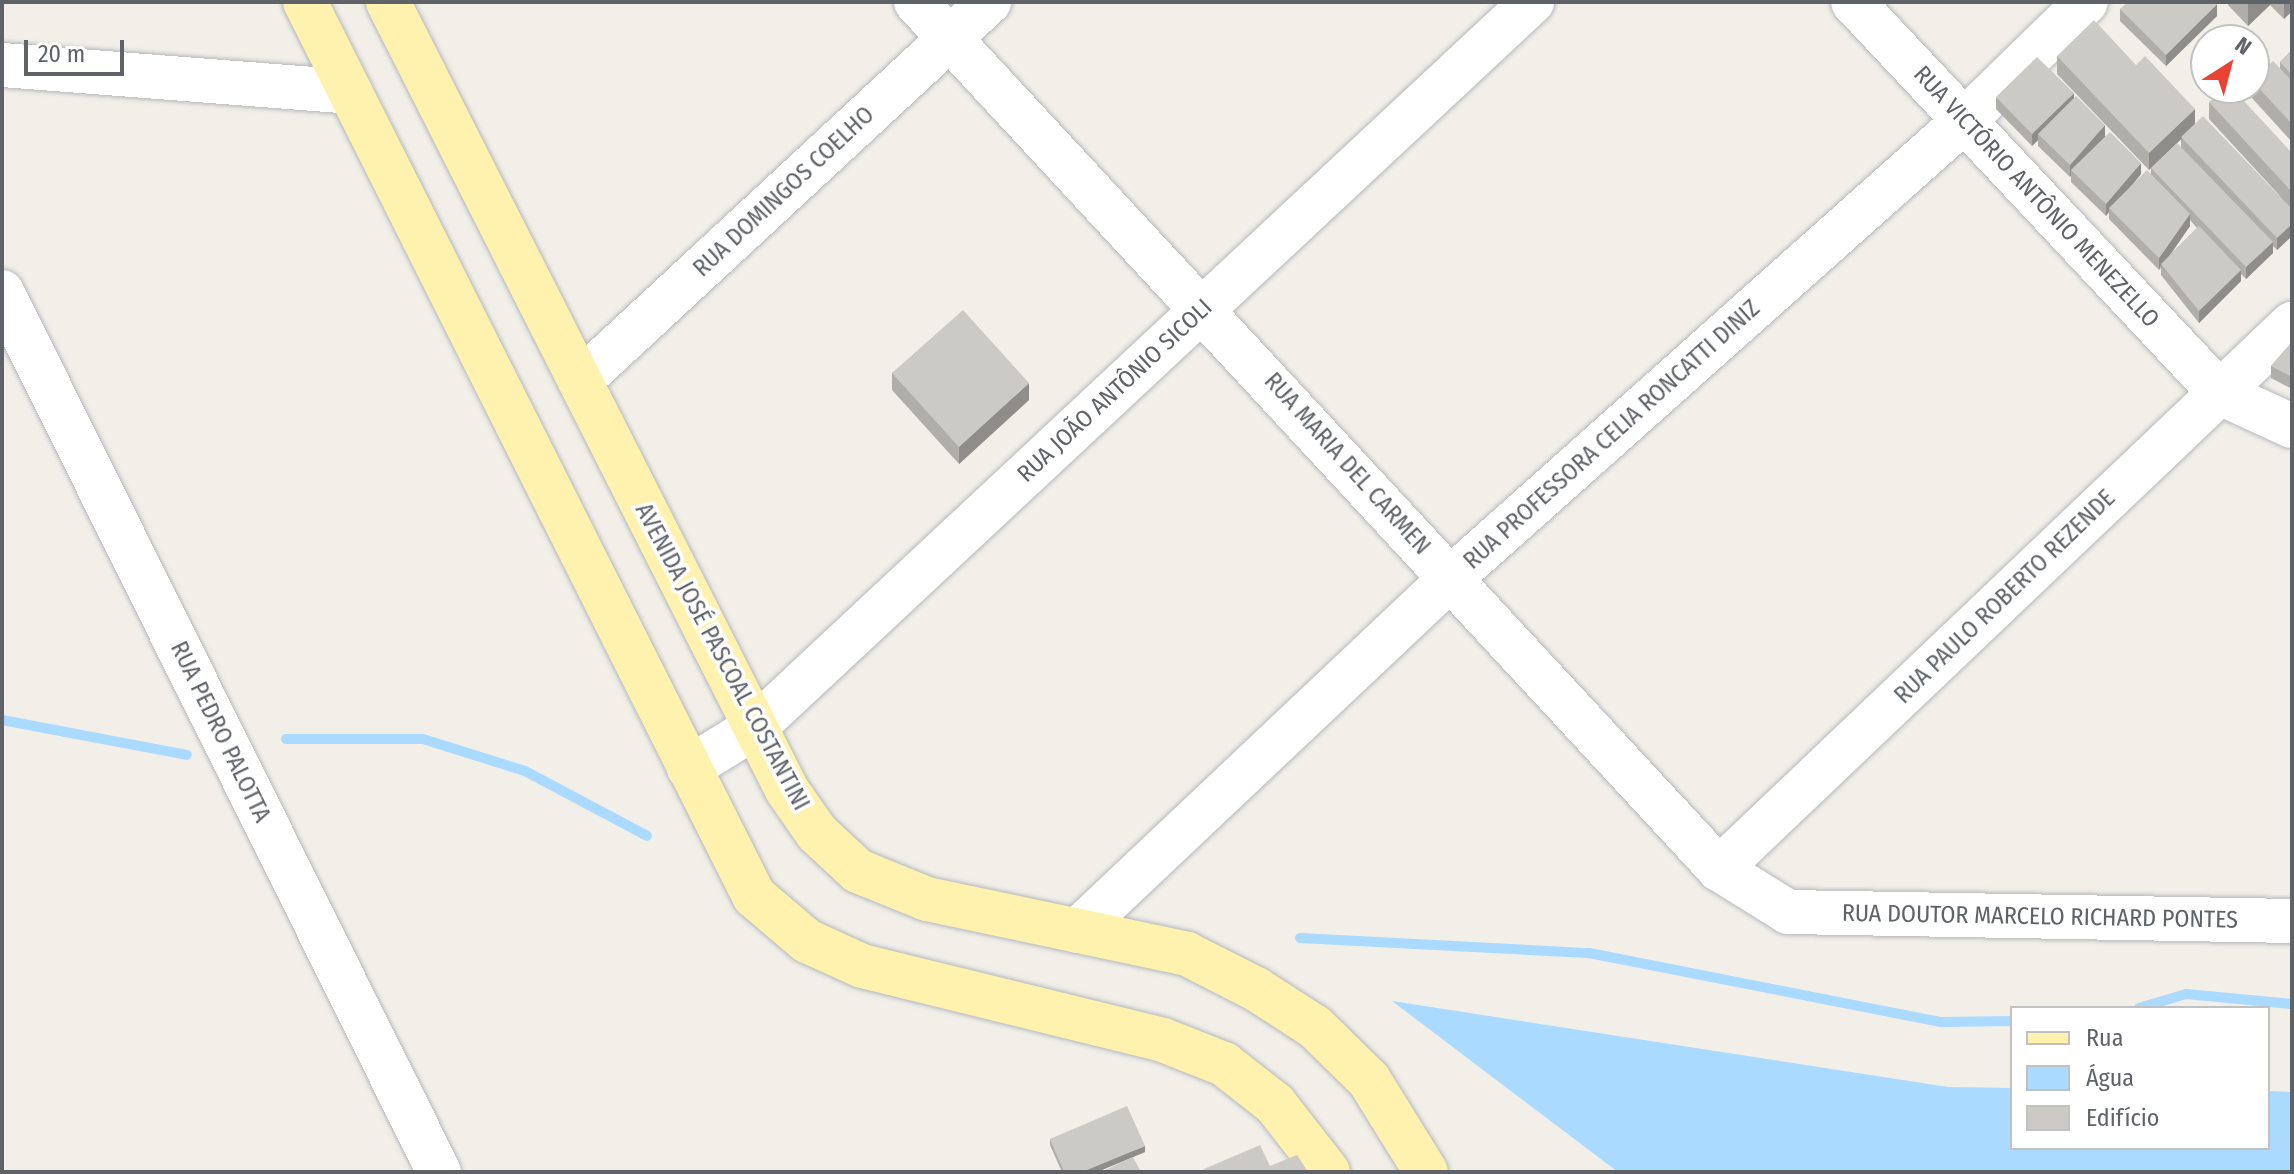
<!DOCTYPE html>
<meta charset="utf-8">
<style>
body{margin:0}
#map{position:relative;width:2294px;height:1174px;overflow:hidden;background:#f1efe8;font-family:"Fira Sans Condensed",sans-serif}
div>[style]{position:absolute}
.water>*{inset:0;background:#aadaff}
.stream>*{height:10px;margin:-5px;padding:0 5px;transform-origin:5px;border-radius:5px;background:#aadaff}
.roads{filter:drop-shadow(0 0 2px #b5b8bc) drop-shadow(0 0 2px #b5b8bc)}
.minor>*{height:44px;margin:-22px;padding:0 22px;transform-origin:22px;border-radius:22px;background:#fff}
.major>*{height:44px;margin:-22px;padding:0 22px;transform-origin:22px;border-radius:22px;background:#fff2af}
.wall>*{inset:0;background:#afaea9}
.shaded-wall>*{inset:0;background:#8f8d8a}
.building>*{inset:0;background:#cccac5}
span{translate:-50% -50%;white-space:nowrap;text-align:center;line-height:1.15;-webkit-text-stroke:7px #fff;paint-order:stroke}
.street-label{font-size:24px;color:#5f6368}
.frame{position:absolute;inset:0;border:4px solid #5f6368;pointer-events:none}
.legend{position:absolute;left:2010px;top:1006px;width:260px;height:144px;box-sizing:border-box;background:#fff;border:2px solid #bfc1c3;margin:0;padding:10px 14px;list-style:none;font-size:24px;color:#5f6368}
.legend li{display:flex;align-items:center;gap:16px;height:40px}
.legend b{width:40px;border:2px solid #bfc1c3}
.north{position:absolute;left:2190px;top:24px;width:80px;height:80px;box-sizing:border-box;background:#fff;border:2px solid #bfc1c3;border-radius:50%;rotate:36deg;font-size:22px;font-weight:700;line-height:32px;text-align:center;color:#5f6368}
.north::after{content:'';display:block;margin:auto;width:28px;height:36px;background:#ea4335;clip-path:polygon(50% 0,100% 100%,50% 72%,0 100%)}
.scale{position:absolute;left:24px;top:40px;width:100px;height:36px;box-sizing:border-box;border:4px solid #5f6368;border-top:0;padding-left:10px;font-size:24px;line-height:28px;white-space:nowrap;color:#5f6368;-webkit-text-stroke:6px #fff;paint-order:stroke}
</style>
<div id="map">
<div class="water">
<div style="clip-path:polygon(1392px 1001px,1948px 1087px,2012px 1088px,2012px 1148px,2268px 1148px,2268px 1091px,2292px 1092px,2292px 1172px,1618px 1172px)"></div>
</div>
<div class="stream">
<div style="left:2px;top:720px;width:188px;rotate:10.7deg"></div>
<div style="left:286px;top:739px;width:137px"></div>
<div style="left:423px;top:739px;width:107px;rotate:17.4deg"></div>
<div style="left:525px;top:771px;width:138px;rotate:28deg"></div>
<div style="left:1300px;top:938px;width:289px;rotate:3deg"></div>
<div style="left:1589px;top:953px;width:360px;rotate:11.1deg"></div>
<div style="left:1942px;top:1022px;width:70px;rotate:-0.8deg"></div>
<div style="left:2139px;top:1008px;width:49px;rotate:-16.6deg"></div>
<div style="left:2186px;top:994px;width:106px;rotate:5.4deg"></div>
</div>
<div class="roads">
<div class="minor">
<div style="left:916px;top:2px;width:1182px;rotate:47.19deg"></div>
<div style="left:1719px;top:869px;width:81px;rotate:31.9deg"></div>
<div style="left:1788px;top:912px;width:504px;rotate:1.02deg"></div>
<div style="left:1853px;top:2px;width:536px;rotate:46.81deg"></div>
<div style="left:2220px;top:393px;width:79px;rotate:24.6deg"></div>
<div style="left:2px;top:65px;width:349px;rotate:4.4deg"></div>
<div style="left:2px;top:292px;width:983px;rotate:63.59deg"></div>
<div style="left:580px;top:381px;width:558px;rotate:-42.82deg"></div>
<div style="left:689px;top:768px;width:78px;rotate:-31.8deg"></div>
<div style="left:755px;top:727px;width:1063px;rotate:-43.02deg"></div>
<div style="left:1719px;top:869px;width:791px;rotate:-43.57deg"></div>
<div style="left:1077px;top:931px;width:514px;rotate:-43.35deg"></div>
<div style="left:1451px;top:578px;width:687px;rotate:-41.7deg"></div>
<div style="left:1964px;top:121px;width:170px;rotate:-44.3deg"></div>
</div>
<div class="major">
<div style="left:305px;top:2px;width:1000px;rotate:63.33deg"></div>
<div style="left:754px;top:896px;width:70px;rotate:40.3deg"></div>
<div style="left:807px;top:941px;width:60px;rotate:24.4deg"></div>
<div style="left:862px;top:966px;width:310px;rotate:13.8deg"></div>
<div style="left:1163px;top:1040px;width:66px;rotate:21.5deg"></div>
<div style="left:1224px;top:1064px;width:65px;rotate:38.1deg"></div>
<div style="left:1275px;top:1104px;width:86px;rotate:52.1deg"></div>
<div style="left:388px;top:2px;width:883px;rotate:63.14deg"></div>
<div style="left:787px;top:790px;width:52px;rotate:55.1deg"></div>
<div style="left:817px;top:833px;width:56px;rotate:42.8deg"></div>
<div style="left:858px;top:871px;width:74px;rotate:22.1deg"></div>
<div style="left:927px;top:899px;width:266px;rotate:11.9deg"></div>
<div style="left:1187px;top:954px;width:77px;rotate:26.9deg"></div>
<div style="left:1256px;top:989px;width:70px;rotate:32.8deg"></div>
<div style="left:1315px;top:1027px;width:76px;rotate:44.5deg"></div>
<div style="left:1369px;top:1080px;width:108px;rotate:58.2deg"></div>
</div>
</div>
<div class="wall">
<div style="clip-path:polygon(2228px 2px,2292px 2px,2292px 11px,2284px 19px,2270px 5px,2248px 26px,2228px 5px)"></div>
<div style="clip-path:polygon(2120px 9px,2217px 16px,2166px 66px,2120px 21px)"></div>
<div style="clip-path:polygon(2292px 50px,2292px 142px,2251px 97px,2251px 88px,2254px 88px,2254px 78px,2280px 68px,2280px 62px)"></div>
<div style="clip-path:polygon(evenodd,2057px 56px,2136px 65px,2195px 124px,2281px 197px,2209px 119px,2209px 102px,2292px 153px,2292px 236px,2277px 250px,2273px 246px,2273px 253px,2246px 279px,2241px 274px,2241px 281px,2199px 323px,2161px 275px,2161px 268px,2159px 270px,2109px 219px,2109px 212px,2106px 216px,2071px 182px,2071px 175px,2070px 177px,2038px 146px,2038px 140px,2032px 146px,1996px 109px,1996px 97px,2074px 98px,2105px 136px,2141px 174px,2134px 183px,2151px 175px,2151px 168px,2181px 147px,2181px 139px,2149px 170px,2057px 74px,2057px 56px,2190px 220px,2197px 228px,2171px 254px,2190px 226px,2190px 220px)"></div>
<div style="clip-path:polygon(2292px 342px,2292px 389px,2271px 378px,2271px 366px)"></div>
<div style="clip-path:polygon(892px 373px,1029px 400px,959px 464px,892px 390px)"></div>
<div style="clip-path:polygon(1050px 1139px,1145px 1152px,1097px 1172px,1062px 1172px,1050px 1145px)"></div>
</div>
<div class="shaded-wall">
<div style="clip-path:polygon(2248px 2px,2270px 2px,2270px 5px,2248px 26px)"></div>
<div style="clip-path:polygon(2284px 2px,2292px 2px,2292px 11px,2284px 19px)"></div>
<div style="clip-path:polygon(2217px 4px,2217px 16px,2166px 66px,2166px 55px)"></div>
<div style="clip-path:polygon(2074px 93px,2074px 105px,2038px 134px,2038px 140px,2032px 146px,2032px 134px)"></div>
<div style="clip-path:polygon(2195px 109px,2195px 126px,2149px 170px,2149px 153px)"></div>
<div style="clip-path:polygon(2105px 125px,2105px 137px,2071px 170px,2071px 175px,2070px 177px,2070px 165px)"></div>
<div style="clip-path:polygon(2141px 163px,2141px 174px,2111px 210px,2109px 208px,2109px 212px,2106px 216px,2106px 204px)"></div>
<div style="clip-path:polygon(2190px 214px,2190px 226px,2162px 266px,2161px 264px,2159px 270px,2159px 258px)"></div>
<div style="clip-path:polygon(2292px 224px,2292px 236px,2277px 250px,2277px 238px)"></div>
<div style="clip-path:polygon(2273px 242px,2273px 253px,2246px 279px,2246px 267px)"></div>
<div style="clip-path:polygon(2241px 270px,2241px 281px,2199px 323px,2199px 311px)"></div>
<div style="clip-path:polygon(1029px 383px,1029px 400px,959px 464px,959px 447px)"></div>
<div style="clip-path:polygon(1145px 1146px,1145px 1152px,1097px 1172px,1082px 1172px)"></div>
</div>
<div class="building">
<div style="clip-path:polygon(2128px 2px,2215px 2px,2217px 4px,2166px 55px,2120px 9px)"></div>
<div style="clip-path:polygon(2094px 20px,2136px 65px,2145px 56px,2195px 109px,2149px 153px,2057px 56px)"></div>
<div style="clip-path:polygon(2292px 50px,2292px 75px,2280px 62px)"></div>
<div style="clip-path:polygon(2037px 57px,2074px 93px,2032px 134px,1996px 97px)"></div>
<div style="clip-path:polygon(2273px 61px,2292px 81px,2292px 124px,2254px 83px,2254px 78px)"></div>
<div style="clip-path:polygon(2225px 88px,2232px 88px,2292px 153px,2292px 192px,2209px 102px)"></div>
<div style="clip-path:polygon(2076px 96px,2105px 125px,2070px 165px,2038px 134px)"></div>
<div style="clip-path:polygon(2203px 116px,2292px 209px,2292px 224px,2277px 238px,2181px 137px)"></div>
<div style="clip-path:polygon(2110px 132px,2141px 163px,2106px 204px,2071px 170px)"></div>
<div style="clip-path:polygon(2177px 143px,2273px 242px,2246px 267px,2151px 168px)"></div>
<div style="clip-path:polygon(2147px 170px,2190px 214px,2159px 258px,2109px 208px)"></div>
<div style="clip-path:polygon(2199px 226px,2241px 270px,2199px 311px,2161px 264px)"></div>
<div style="clip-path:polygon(963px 310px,1029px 383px,959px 447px,892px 373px)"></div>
<div style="clip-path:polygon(2292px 342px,2292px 377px,2271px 366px)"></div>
<div style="clip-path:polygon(1127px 1106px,1145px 1146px,1082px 1172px,1064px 1172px,1050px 1139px)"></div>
<div style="clip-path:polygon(1260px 1145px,1270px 1166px,1297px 1155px,1308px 1172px,1205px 1172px,1204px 1169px)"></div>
<div style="clip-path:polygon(1133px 1157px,1141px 1172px,1101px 1172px)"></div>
</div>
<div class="street-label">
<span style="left:784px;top:192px;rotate:-43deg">RUA DOMINGOS COELHO</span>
<span style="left:2036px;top:197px;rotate:47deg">RUA VICTÓRIO ANTÔNIO MENEZELLO</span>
<span style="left:1115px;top:391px;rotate:-43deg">RUA JOÃO ANTÔNIO SICOLI</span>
<span style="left:1612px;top:435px;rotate:-42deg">RUA PROFESSORA CELIA RONCATTI DINIZ</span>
<span style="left:1347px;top:464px;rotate:48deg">RUA MARIA DEL CARMEN</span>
<span style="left:2005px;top:597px;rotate:-44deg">RUA PAULO ROBERTO REZENDE</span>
<span style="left:722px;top:657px;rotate:62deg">AVENIDA JOSÉ PASCOAL COSTANTINI</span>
<span style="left:220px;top:732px;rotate:64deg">RUA PEDRO PALOTTA</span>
<span style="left:2040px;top:917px;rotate:1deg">RUA DOUTOR MARCELO RICHARD PONTES</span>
</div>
<div class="frame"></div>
<ul class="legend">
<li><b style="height:10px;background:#fff2af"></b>Rua</li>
<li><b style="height:22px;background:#aadaff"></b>Água</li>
<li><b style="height:22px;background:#cccac5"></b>Edifício</li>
</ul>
<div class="north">N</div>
<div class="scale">20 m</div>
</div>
